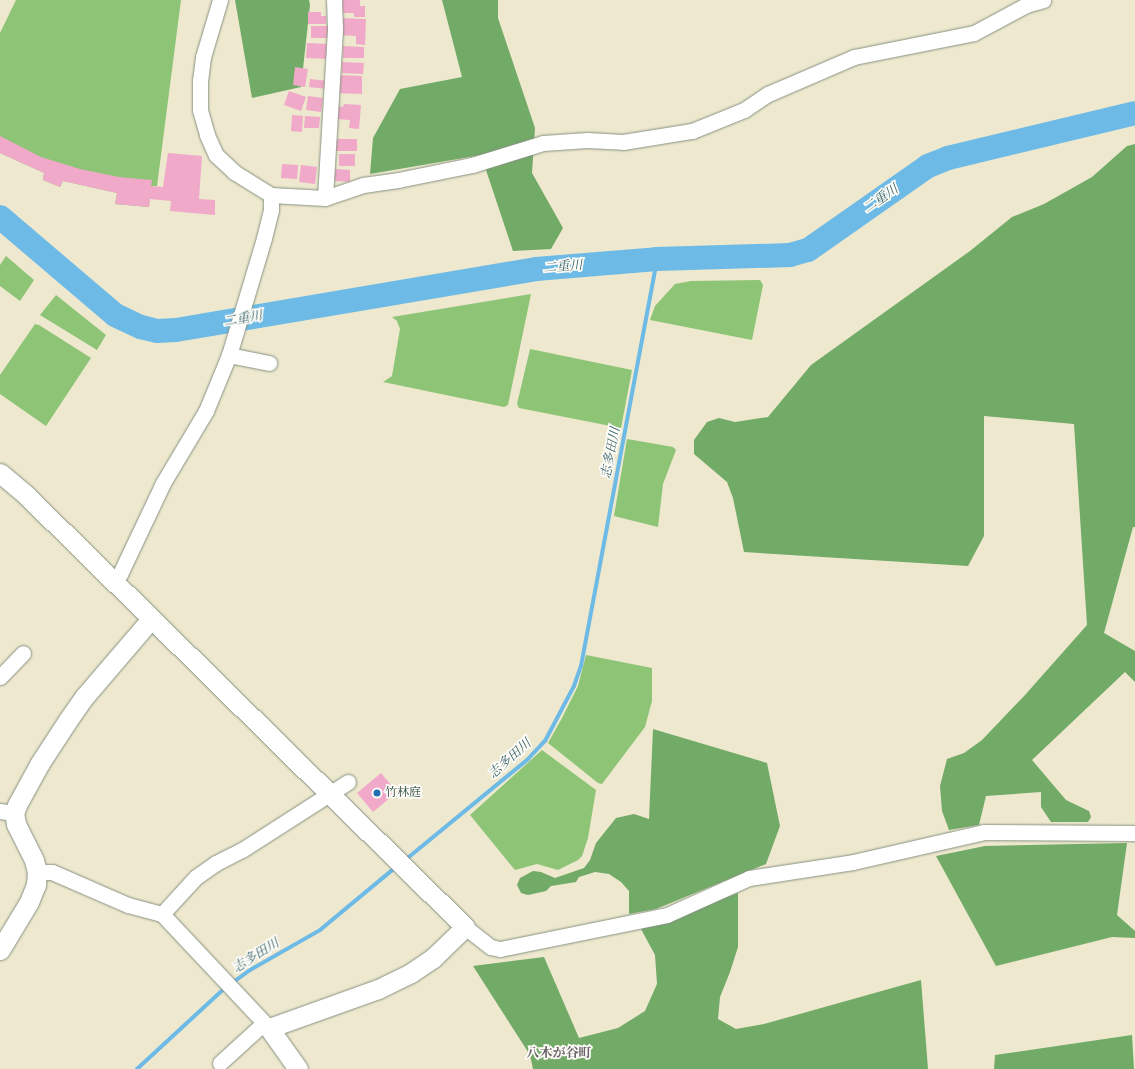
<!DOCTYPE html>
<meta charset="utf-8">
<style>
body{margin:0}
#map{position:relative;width:1135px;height:1069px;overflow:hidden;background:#ede8ce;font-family:"IM FELL Great Primer","Noto Serif JP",serif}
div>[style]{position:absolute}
.green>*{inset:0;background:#8ec476}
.forest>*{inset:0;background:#72aa67}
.stream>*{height:4px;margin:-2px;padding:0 2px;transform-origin:2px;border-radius:2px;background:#6dbae7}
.river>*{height:24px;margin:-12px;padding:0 12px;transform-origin:12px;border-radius:12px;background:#6dbae7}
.building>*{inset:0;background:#f1a9c9}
.roads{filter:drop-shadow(0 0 1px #869281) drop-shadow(0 0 1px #869281)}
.minor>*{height:15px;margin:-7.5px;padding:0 7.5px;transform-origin:7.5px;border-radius:7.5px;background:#fff}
.tertiary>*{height:19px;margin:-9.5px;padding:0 9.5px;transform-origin:9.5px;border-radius:9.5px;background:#fff}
.dots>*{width:11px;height:11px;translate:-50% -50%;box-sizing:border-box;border:2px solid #fdfcf7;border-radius:50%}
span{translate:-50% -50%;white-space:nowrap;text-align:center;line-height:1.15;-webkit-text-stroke:3.5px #fdfcf7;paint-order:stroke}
.poi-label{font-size:12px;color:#1f3d34}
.left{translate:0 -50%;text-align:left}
.water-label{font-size:13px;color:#36626a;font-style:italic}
.neighbourhood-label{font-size:13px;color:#686368;font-weight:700}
</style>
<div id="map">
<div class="green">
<div style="clip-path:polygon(16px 0,181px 0,157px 186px,151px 186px,149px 207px,115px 204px,117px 193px,63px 181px,60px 187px,43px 180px,44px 173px,0 153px,0 33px)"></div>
<div style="clip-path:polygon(6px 256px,34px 280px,20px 301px,0 286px,0 265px)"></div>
<div style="clip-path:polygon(760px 280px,763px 285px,752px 340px,650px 320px,655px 306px,675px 284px,691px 281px)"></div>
<div style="clip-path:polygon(531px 294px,508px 405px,504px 407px,383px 382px,392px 376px,400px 329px,397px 321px,392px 317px)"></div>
<div style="clip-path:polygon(56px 295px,106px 335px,97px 350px,40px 315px)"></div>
<div style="clip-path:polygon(35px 324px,39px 325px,91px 358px,46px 426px,0 394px,0 375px)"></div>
<div style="clip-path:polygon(530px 349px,632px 370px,621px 428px,519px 408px,517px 404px)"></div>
<div style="clip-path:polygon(627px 439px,673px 447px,676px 450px,663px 484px,658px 527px,614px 516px)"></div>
<div style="clip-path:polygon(586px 655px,652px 668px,652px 701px,645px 727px,602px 784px,598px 783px,548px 743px,562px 718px,578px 686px)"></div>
<div style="clip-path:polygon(542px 750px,596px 790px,588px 838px,582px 856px,578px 860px,558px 870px,537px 864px,515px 870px,470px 815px)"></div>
</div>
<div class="forest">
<div style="clip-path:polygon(235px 0,309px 0,310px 5px,301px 87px,252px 98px)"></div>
<div style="clip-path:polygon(442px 0,498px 0,498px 18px,535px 128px,532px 173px,563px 228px,551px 249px,513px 251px,481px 155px,370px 174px,373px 138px,400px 89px,462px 77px)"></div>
<div style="clip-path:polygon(1135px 144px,1135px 527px,1133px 527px,1104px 633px,1135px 651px,1135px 682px,1125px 672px,1032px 760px,1066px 800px,1089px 811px,1091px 817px,1088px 822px,1051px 822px,1041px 807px,1041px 792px,986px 796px,979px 825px,949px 830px,942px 811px,940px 786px,947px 759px,964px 753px,982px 740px,1025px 695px,1087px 625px,1074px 424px,984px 416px,984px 536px,968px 566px,744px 552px,733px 498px,727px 482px,694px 454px,694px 440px,707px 422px,719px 418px,735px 422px,768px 417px,811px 365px,970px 251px,1012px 217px,1044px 204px,1092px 177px,1127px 146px)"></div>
<div style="clip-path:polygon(653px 729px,767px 763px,780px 826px,766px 864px,656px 909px,629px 914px,629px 891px,621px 882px,609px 874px,595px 872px,579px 877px,576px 882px,551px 886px,546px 891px,528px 895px,521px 893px,517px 885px,520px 878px,533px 871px,541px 872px,555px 878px,584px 868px,590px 860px,596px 843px,616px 818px,634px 814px,649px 819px)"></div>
<div style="clip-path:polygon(1127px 843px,1117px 915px,1135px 931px,1135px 938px,1112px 937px,996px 966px,936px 856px,985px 846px)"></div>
<div style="clip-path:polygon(738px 893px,738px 947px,730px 972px,720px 997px,718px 1019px,736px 1029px,764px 1024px,921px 980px,928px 1069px,533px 1069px,530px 1055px,473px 966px,544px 957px,579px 1038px,618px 1028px,645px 1011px,657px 984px,655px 955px,641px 929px)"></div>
<div style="clip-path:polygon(1132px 1035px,1134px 1069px,994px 1069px,995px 1055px)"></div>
</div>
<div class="stream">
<div style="left:404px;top:861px;width:161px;rotate:-39.4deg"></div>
<div style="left:528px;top:759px;width:25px;rotate:-47deg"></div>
<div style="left:545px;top:741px;width:62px;rotate:-62.2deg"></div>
<div style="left:574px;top:686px;width:21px;rotate:-71deg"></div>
<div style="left:581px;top:666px;width:414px;rotate:-79.4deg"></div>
<div style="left:232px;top:983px;width:22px;rotate:-36deg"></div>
<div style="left:250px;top:970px;width:81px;rotate:-29.7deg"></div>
<div style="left:320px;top:930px;width:100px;rotate:-39.7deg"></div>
<div style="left:137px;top:1069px;width:121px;rotate:-42.7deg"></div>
</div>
<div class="river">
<div style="left:0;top:217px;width:151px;rotate:40.4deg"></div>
<div style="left:115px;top:315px;width:29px;rotate:25deg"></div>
<div style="left:141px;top:327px;width:16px;rotate:14deg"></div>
<div style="left:157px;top:331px;width:19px;rotate:-3deg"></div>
<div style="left:176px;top:330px;width:365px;rotate:-9.6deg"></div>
<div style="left:536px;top:269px;width:121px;rotate:-4.7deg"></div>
<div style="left:657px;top:259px;width:133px;rotate:-1.7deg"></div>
<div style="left:790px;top:255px;width:19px;rotate:-16deg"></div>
<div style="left:808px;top:250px;width:146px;rotate:-35deg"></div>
<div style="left:928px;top:166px;width:22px;rotate:-22deg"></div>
<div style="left:948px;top:158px;width:192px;rotate:-13.5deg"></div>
</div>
<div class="building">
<div style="clip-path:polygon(338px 0,360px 0,360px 6px,365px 6px,365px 17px,354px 17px,354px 13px,338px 13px)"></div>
<div style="clip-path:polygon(308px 12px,321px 12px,321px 16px,326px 16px,326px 24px,308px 24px)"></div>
<div style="clip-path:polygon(338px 18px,366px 19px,365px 45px,356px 44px,356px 36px,338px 35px)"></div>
<div style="clip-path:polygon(311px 26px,328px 26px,328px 38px,311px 38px)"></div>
<div style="clip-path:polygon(307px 43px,328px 44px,327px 59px,306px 58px)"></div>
<div style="clip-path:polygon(343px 46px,364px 47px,364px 58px,343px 58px)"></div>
<div style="clip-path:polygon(342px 62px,364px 63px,363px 74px,342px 73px)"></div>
<div style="clip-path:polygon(295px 67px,308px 69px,305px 87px,293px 85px)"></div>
<div style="clip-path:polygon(338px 75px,362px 76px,362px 94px,337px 93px)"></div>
<div style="clip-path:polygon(310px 79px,328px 81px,327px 89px,309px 87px)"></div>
<div style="clip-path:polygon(289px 91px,306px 97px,301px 111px,284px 105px)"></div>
<div style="clip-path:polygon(308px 96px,323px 98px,321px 112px,306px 110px)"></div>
<div style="clip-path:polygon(344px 104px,361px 105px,359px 129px,349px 128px,350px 120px,336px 119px,337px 106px,343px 107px)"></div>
<div style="clip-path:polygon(292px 115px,303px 116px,302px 132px,291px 131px)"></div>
<div style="clip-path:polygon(305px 116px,320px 117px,319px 128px,304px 128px)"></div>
<div style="clip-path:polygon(0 136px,41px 157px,80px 169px,119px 177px,152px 180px,151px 186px,163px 187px,168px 153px,202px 156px,199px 199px,215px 200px,215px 215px,170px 211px,171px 201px,150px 199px,149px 207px,115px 204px,117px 193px,63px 181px,60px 187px,43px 180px,44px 173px,0 153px)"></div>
<div style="clip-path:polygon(335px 139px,357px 139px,357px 151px,335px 151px)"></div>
<div style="clip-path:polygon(339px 154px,355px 154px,355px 166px,339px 166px)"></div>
<div style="clip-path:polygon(282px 164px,298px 165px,297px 179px,281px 178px)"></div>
<div style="clip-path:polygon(301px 165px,317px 167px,315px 184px,299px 182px)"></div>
<div style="clip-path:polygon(335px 169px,350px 170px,350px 182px,335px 181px)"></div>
<div style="clip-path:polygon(381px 773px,397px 792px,373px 812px,357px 793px)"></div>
</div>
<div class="roads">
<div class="minor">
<div style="left:220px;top:0;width:59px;rotate:106.6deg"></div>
<div style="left:203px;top:57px;width:23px;rotate:97deg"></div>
<div style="left:200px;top:80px;width:30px;rotate:90deg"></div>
<div style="left:200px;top:110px;width:26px;rotate:74deg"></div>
<div style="left:207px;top:135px;width:22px;rotate:66deg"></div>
<div style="left:216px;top:155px;width:25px;rotate:43deg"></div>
<div style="left:234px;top:172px;width:44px;rotate:31.9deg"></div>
<div style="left:271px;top:195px;width:54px;rotate:3.2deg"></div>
<div style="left:325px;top:198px;width:40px;rotate:-18.9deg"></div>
<div style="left:363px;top:185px;width:35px;rotate:-8deg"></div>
<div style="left:398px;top:180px;width:76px;rotate:-11.5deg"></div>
<div style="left:472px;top:165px;width:74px;rotate:-17.2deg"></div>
<div style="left:543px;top:143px;width:44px;rotate:-3.9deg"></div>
<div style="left:587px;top:140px;width:36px;rotate:3deg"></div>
<div style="left:623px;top:142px;width:70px;rotate:-9.1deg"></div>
<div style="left:692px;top:131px;width:56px;rotate:-22deg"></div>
<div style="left:744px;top:110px;width:29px;rotate:-34deg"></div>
<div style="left:768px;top:94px;width:94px;rotate:-23.3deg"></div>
<div style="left:854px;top:57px;width:122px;rotate:-11.3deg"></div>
<div style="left:974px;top:33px;width:59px;rotate:-28.3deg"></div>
<div style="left:1026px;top:5px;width:18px;rotate:-16deg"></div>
<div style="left:325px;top:198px;width:170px;rotate:-86.6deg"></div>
<div style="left:335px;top:28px;width:28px;rotate:-92deg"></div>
<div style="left:229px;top:355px;width:41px;rotate:11.3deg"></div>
<div style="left:113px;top:581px;width:10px;rotate:-45deg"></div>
<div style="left:120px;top:574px;width:101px;rotate:-64.7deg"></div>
<div style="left:163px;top:483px;width:84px;rotate:-59.2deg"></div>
<div style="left:206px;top:411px;width:61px;rotate:-67.7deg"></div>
<div style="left:229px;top:355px;width:122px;rotate:-73.3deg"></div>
<div style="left:264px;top:238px;width:29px;rotate:-76deg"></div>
<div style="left:271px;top:210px;width:15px;rotate:-90deg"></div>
<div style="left:0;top:677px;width:33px;rotate:-46deg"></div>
<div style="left:0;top:811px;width:14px;rotate:8deg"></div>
<div style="left:37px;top:872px;width:15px"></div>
<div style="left:52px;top:872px;width:83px;rotate:23.5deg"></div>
<div style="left:128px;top:905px;width:35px;rotate:15deg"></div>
<div style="left:162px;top:914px;width:156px;rotate:46.8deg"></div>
<div style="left:162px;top:914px;width:50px;rotate:-47.4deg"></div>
<div style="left:196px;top:877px;width:24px;rotate:-35deg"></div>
<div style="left:216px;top:863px;width:29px;rotate:-27deg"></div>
<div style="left:242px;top:850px;width:126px;rotate:-32.7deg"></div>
<div style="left:465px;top:927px;width:33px;rotate:38deg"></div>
<div style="left:491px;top:947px;width:9px;rotate:13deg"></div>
<div style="left:500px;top:949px;width:170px;rotate:-11.5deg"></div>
<div style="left:667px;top:915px;width:90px;rotate:-24.3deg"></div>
<div style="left:749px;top:878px;width:105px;rotate:-8.7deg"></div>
<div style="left:853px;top:862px;width:134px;rotate:-12.9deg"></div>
<div style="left:984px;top:832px;width:151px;rotate:0.4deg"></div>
<div style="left:220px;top:1063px;width:59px;rotate:-42.3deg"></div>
</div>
<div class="tertiary">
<div style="left:0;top:473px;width:35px;rotate:40deg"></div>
<div style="left:27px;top:496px;width:614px;rotate:44.54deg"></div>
<div style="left:465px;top:927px;width:45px;rotate:135.9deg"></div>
<div style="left:433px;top:958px;width:27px;rotate:146deg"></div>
<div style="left:411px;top:973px;width:37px;rotate:154deg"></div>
<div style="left:378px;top:989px;width:116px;rotate:160.3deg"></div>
<div style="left:269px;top:1028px;width:50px;rotate:54.7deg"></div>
<div style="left:0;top:950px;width:56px;rotate:-58.9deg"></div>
<div style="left:29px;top:902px;width:18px;rotate:-68deg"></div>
<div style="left:36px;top:885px;width:13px;rotate:-86deg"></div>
<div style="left:37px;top:872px;width:12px;rotate:-104deg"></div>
<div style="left:34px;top:860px;width:40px;rotate:-116.6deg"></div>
<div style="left:16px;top:824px;width:11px;rotate:-100deg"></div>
<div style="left:14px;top:813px;width:9px;rotate:-69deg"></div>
<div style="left:17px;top:805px;width:48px;rotate:-61.3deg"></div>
<div style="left:40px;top:763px;width:51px;rotate:-56.9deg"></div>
<div style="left:68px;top:720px;width:29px;rotate:-55deg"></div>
<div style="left:85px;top:696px;width:92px;rotate:-49.4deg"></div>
</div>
</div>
<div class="dots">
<div style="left:377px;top:793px;background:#1f6fb2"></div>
</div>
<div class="poi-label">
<span class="left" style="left:385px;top:793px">竹林庭</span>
</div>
<div class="water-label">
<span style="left:881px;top:199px;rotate:-35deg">二重川</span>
<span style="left:563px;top:267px;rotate:-5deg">二重川</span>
<span style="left:243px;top:319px;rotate:-10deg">二重川</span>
<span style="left:611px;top:453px;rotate:-79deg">志多田川</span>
<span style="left:510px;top:759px;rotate:-42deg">志多田川</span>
<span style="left:256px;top:956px;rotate:-32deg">志多田川</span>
</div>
<div class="neighbourhood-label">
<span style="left:559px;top:1053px">八木が谷町</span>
</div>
</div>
